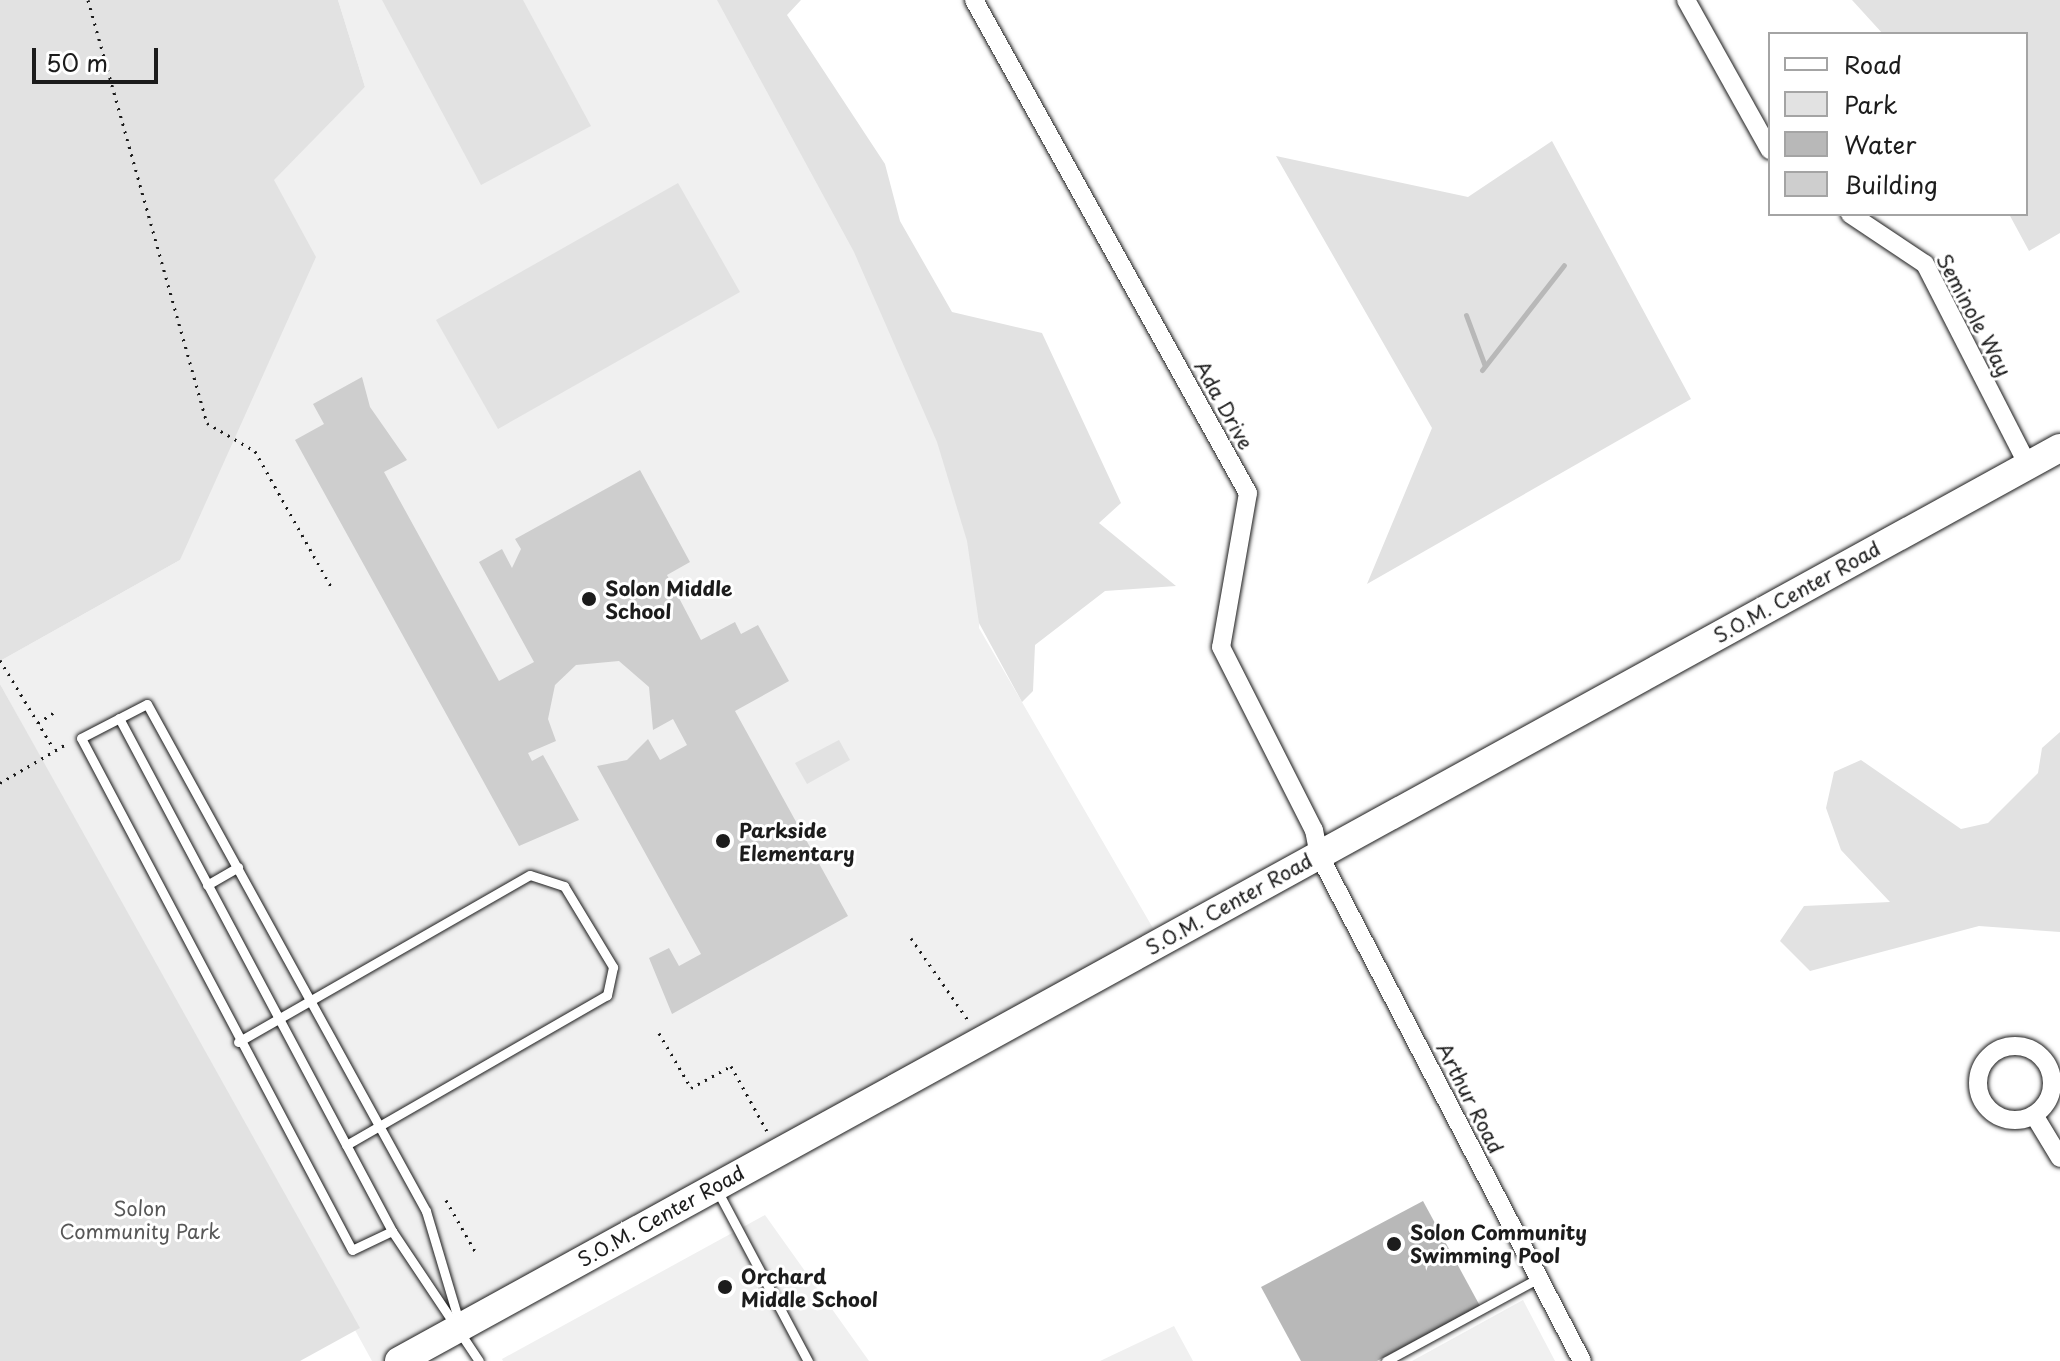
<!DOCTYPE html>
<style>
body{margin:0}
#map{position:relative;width:2060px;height:1361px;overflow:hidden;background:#fff;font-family:"Playpen Sans",sans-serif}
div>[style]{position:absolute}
.built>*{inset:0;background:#f0f0f0}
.green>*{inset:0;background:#e2e2e2}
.water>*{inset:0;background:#b8b8b8}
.stream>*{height:5px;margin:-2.5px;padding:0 2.5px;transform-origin:2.5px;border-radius:2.5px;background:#b8b8b8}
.building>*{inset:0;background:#cecece}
.path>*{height:3px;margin-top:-1.5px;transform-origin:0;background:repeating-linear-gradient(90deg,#1c1c1c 0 2px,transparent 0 8px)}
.roads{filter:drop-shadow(0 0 2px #1c1c1c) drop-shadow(0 0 2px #1c1c1c)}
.service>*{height:9px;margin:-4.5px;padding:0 4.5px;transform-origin:4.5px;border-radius:4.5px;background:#fff}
.minor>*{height:18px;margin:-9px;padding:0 9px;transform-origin:9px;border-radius:9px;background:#fff}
.minor>.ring{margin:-9px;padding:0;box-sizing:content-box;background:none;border:18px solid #fff;border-radius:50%}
.primary>*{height:28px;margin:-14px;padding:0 14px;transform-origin:14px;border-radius:14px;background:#fff}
.dots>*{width:22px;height:22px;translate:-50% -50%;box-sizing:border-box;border:4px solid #fff;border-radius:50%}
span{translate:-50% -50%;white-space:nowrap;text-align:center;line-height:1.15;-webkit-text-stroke:6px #fff;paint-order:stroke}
.street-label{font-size:20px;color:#1c1c1c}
.poi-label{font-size:20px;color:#1c1c1c;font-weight:700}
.left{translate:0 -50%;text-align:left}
.park-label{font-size:20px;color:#575757}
.legend{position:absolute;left:1768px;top:32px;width:260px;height:184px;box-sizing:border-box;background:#fff;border:2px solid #a4a4a4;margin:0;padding:10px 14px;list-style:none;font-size:24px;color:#1c1c1c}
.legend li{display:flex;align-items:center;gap:16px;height:40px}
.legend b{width:40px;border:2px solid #a4a4a4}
.scale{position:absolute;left:32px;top:48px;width:126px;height:36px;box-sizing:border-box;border:4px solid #1c1c1c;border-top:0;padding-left:10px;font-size:24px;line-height:28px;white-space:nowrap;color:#1c1c1c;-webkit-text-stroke:6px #fff;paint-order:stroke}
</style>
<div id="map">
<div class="built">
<div style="clip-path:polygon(338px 0,725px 0,990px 471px,979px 628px,1161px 942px,399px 1361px,372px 1361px,0 684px,0 661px,180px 560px,273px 180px,365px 87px)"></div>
<div style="clip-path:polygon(765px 1215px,869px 1361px,503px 1361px,502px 1359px)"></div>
<div style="clip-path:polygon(1523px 1300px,1555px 1361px,1412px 1361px)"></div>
<div style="clip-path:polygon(1174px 1326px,1193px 1361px,1100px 1361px)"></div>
</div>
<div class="green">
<div style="clip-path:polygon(0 0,338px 0,365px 87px,274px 180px,316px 257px,180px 560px,0 661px)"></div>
<div style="clip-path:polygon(382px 0,523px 0,591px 126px,481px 185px)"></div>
<div style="clip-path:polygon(717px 0,801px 0,787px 15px,885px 164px,900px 221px,952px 312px,1042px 333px,1121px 503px,1099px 523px,1176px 586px,1105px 591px,1035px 645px,1033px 691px,1022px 702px,979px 623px,967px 541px,937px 442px,854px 252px)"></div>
<div style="clip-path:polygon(1852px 0,2060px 0,2060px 233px,2029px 251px,2009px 214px,2026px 214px,2026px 34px,1883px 34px)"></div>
<div style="clip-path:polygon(1552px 141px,1691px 399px,1367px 584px,1432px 428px,1276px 156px,1468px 197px)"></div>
<div style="clip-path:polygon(678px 183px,740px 292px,498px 429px,436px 320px)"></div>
<div style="clip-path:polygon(0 684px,360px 1328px,300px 1361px,0 1361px)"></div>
<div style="clip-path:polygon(2060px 732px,2060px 932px,1979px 926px,1810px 971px,1780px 941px,1804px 906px,1890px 902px,1841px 850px,1826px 808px,1834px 772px,1861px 760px,1961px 829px,1988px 823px,2038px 773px,2042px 748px)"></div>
<div style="clip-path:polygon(839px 740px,850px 760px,807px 784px,795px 763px)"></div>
</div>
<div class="water">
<div style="clip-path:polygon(1423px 1201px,1480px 1306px,1377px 1361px,1301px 1361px,1261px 1287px)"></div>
</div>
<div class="stream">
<div style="left:1466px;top:315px;width:54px;rotate:69.6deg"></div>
<div style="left:1482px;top:370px;width:133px;rotate:-52deg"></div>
</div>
<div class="building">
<div style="clip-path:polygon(362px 377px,370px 407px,407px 460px,384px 472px,499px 681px,534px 662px,479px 562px,502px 549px,512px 568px,521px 549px,515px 539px,640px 470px,690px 562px,667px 575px,701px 640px,735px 622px,741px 634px,758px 625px,789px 681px,735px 711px,848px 916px,672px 1014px,649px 958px,669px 948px,679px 966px,701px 954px,597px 766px,627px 760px,648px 739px,660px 760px,687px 745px,673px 719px,653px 730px,649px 687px,619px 661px,576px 665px,555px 685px,548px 719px,556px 741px,528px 753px,532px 761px,543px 755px,579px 820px,519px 846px,295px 440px,324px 424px,313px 404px)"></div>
</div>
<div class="path">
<div style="left:88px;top:0;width:439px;rotate:74.3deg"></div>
<div style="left:207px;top:423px;width:56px;rotate:30.3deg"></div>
<div style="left:255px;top:451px;width:157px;rotate:60.7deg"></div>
<div style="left:0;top:660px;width:104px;rotate:58.8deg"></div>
<div style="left:38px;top:723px;width:22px;rotate:-34deg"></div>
<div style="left:0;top:783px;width:79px;rotate:-30.5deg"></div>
<div style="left:911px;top:938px;width:100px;rotate:55.2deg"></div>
<div style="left:659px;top:1033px;width:64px;rotate:59.8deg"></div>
<div style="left:691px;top:1088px;width:46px;rotate:-28.8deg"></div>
<div style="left:731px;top:1066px;width:74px;rotate:61deg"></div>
<div style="left:446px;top:1200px;width:59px;rotate:60.4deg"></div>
</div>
<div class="roads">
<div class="service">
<div style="left:119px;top:718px;width:581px;rotate:61.98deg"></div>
<div style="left:392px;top:1231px;width:156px;rotate:56.2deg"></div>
<div style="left:207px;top:885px;width:36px;rotate:-30deg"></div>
<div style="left:238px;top:1042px;width:336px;rotate:-29.8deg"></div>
<div style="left:530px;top:875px;width:36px;rotate:18deg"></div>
<div style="left:564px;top:886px;width:95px;rotate:58.8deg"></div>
<div style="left:613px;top:967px;width:29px;rotate:102deg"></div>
<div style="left:607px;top:995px;width:301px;rotate:150.1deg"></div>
<div style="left:717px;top:1190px;width:194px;rotate:62deg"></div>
<div style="left:392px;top:1231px;width:44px;rotate:154.6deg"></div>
<div style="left:352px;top:1250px;width:579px;rotate:-117.89deg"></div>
<div style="left:81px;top:738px;width:74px;rotate:-27.3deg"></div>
<div style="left:147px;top:704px;width:579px;rotate:61.18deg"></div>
<div style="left:426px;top:1211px;width:116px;rotate:73.4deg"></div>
<div style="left:1386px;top:1361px;width:174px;rotate:-28.5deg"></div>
</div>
<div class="minor">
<div style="left:974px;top:0;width:564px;rotate:60.94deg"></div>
<div style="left:1248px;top:493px;width:156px;rotate:99.9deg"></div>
<div style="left:1221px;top:647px;width:205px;rotate:63.1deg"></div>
<div style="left:1314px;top:830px;width:25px;rotate:79deg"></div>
<div style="left:1319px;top:855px;width:570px;rotate:62.54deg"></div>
<div style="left:1686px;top:0;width:172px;rotate:60.8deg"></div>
<div style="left:1850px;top:214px;width:90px;rotate:33.7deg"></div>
<div style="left:1925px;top:264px;width:226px;rotate:62.9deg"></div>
<div class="ring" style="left:1978px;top:1046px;width:56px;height:56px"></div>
<div style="left:2034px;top:1115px;width:50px;rotate:58.8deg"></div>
</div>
<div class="primary">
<div style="left:399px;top:1361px;width:1895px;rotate:-28.8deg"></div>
</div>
</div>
<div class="dots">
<div style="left:589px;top:599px;background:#1c1c1c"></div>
<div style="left:723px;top:841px;background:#1c1c1c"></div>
<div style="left:1394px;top:1244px;background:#1c1c1c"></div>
<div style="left:725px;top:1287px;background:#1c1c1c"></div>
</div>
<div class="street-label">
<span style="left:1974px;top:315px;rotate:62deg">Seminole Way</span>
<span style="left:1224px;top:405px;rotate:61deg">Ada Drive</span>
<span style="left:1797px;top:592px;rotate:-29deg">S.O.M. Center Road</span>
<span style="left:1229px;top:904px;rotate:-29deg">S.O.M. Center Road</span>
<span style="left:1470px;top:1098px;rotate:63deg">Arthur Road</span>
<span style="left:661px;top:1216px;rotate:-29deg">S.O.M. Center Road</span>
</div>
<div class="poi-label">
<span class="left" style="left:605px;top:600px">Solon Middle<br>School</span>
<span class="left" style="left:739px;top:842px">Parkside<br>Elementary</span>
<span class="left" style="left:1410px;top:1244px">Solon Community<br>Swimming Pool</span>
<span class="left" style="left:741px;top:1288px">Orchard<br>Middle School</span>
</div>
<div class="park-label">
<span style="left:140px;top:1220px">Solon<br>Community Park</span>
</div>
<ul class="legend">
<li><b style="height:10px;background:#fff"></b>Road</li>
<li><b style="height:22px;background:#e2e2e2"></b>Park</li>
<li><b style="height:22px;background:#b8b8b8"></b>Water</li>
<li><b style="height:22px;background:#cecece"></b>Building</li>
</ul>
<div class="scale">50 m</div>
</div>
